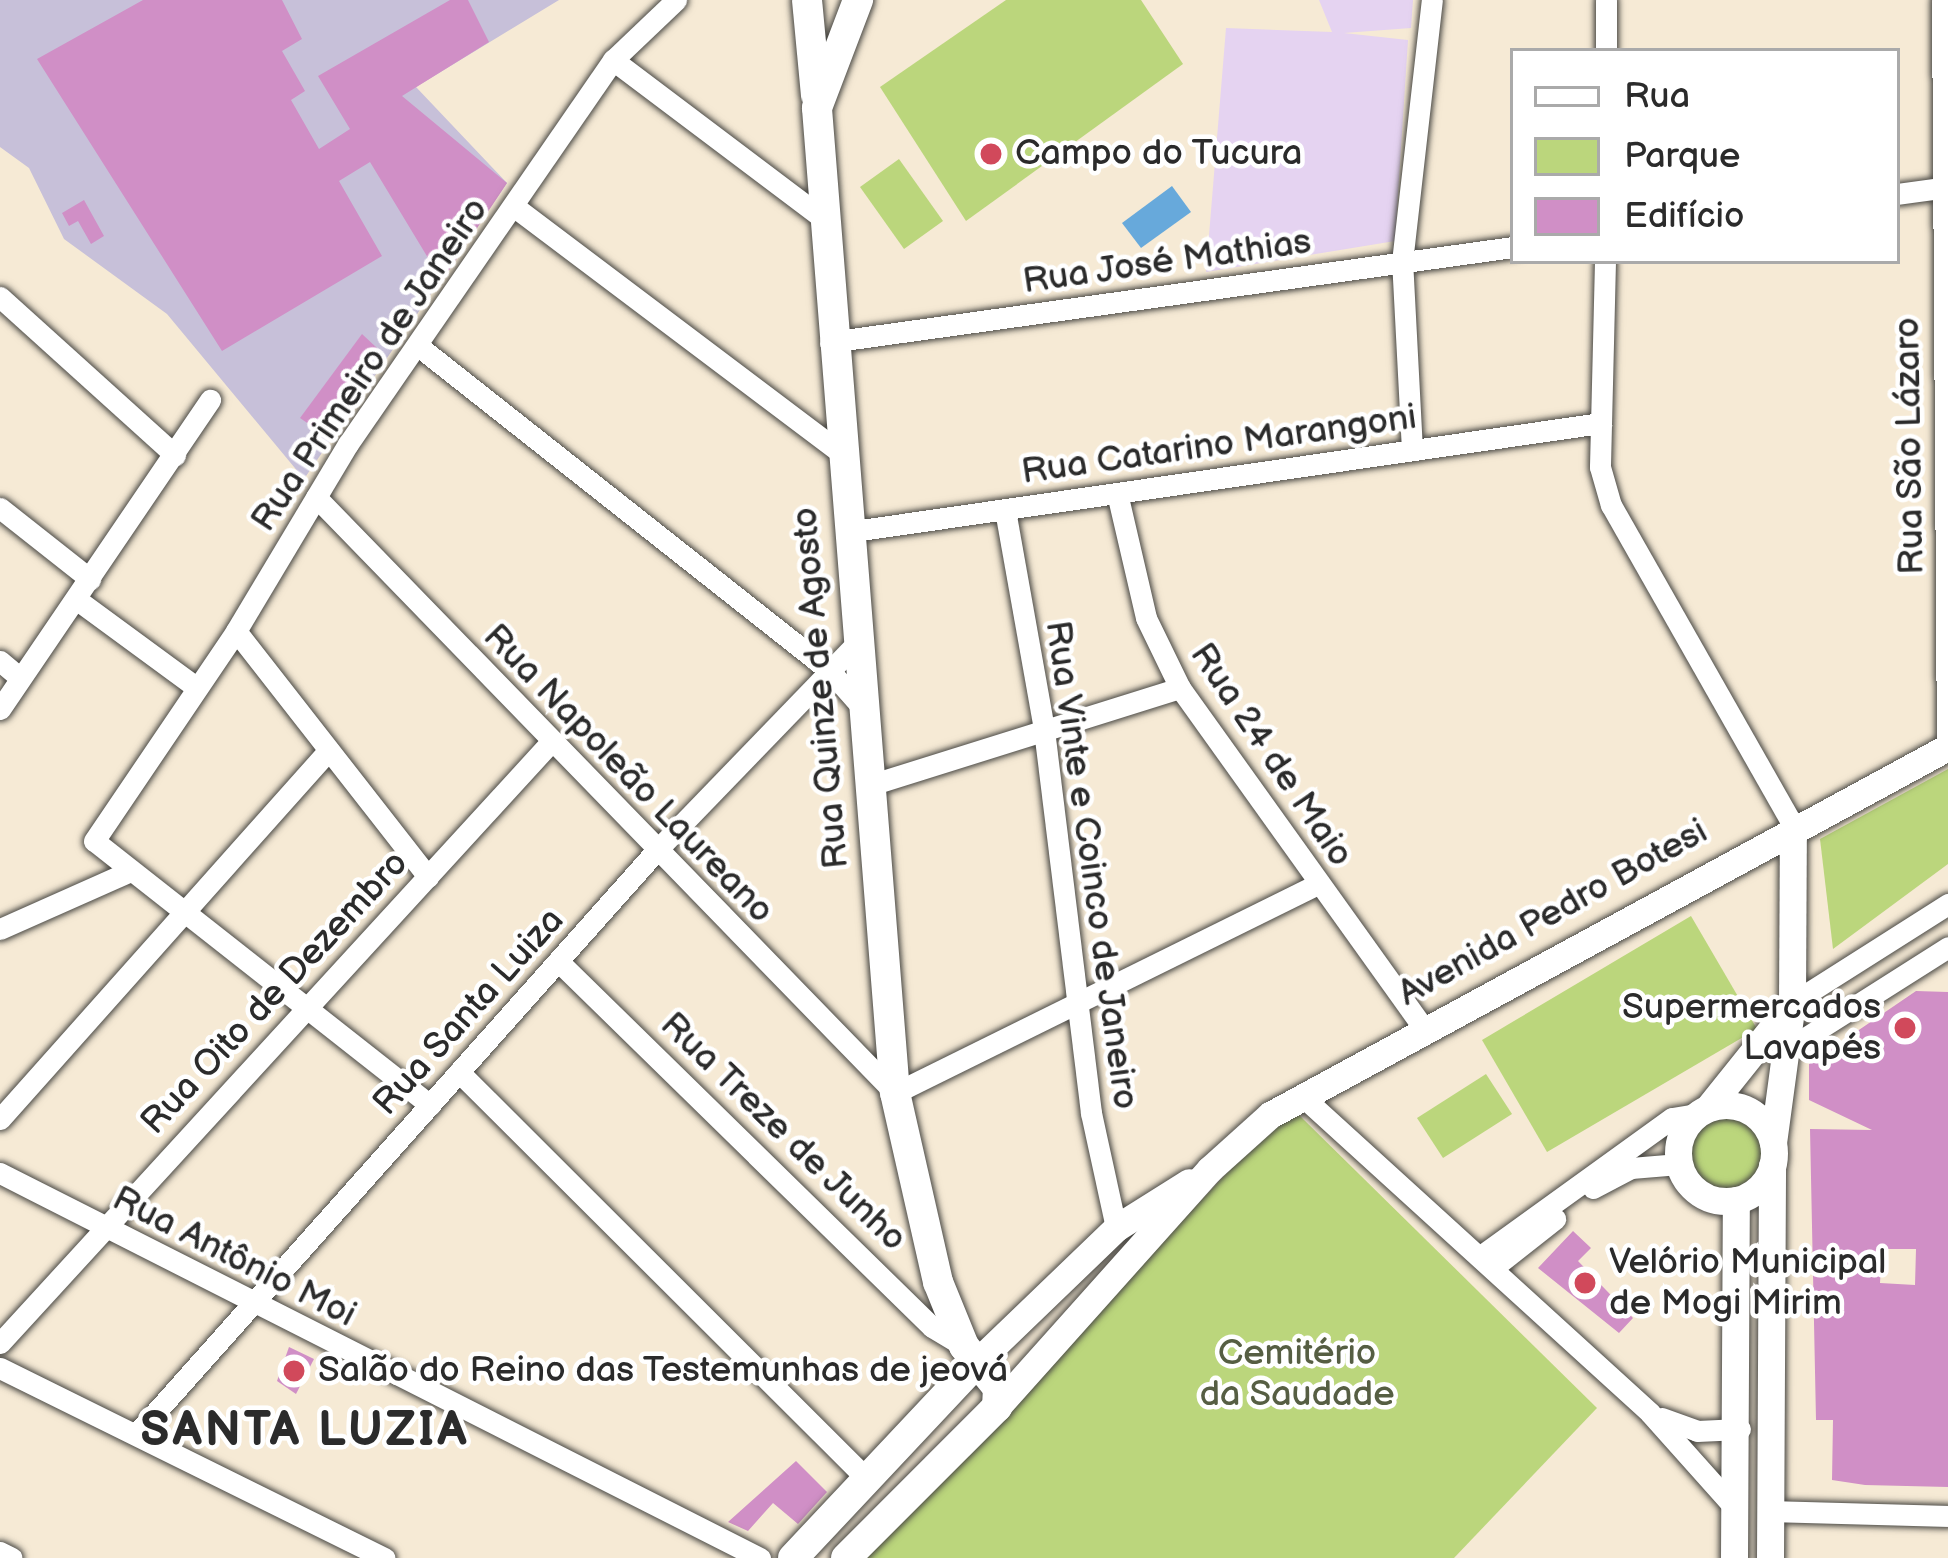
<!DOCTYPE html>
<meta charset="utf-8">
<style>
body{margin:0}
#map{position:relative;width:1948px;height:1558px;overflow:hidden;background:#f6ead5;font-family:"Balsamiq Sans",sans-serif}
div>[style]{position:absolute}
.built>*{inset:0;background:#e5d3f1}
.industrial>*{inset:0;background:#c7c0d9}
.green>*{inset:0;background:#bbd67c}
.round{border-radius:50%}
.water>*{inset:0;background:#67a9db}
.building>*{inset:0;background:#d08fc6}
.roads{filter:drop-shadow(0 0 3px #494844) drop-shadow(0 0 3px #494844)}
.minor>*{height:21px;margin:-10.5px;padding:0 10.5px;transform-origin:10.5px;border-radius:10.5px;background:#fff}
.secondary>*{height:27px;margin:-13.5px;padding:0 13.5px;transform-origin:13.5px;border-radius:13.5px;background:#fff}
.secondary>.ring{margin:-13.5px;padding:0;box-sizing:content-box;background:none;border:27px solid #fff;border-radius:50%}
.primary>*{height:30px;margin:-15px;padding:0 15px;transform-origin:15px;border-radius:15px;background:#fff}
.dots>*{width:33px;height:33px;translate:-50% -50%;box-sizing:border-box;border:6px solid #fff;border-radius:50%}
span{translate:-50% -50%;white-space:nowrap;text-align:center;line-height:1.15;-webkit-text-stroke:9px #fff;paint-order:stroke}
.poi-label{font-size:36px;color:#2b2b2b}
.left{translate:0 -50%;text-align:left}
.right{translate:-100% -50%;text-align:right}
.street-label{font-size:36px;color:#2b2b2b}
.park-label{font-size:36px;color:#565e43}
.district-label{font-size:48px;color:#2b2b2b;font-weight:700;letter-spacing:3px}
.legend{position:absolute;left:1510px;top:48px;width:390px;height:216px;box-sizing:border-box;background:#fff;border:3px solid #aaa;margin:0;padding:15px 21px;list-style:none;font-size:36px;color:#2b2b2b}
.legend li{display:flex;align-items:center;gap:24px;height:60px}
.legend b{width:60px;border:3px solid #aaa}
</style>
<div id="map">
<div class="built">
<div style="clip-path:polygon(1319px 0,1413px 0,1411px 28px,1344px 33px,1408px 40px,1395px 241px,1206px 272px,1226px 28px,1332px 32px)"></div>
</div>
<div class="industrial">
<div style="clip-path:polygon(0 0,559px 0,416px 87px,507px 183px,304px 479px,167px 314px,64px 239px,29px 168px,0 147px)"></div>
</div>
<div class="green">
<div style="clip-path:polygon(1006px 0,1141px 0,1183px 64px,966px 221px,880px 87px)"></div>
<div style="clip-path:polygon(899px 159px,943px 221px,904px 249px,860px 187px)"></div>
<div style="clip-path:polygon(1948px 769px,1948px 864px,1833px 949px,1820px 839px)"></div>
<div style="clip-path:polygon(1691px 916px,1757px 1029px,1547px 1152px,1482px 1040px)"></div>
<div style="clip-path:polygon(1486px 1074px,1512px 1114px,1443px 1158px,1417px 1118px)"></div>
<div class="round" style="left:1687px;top:1112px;width:78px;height:78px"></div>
<div style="clip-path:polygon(1299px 1115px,1597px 1408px,1454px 1558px,866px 1558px,1271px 1126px)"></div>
</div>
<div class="water">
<div style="clip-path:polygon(1172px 186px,1191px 212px,1141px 248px,1122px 223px)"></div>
</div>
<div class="building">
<div style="clip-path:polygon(143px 0,282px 0,302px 39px,282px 51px,305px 91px,291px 100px,319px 149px,350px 129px,318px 76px,450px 0,468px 0,489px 42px,402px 96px,507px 183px,442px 281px,370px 162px,339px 181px,382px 256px,222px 351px,37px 59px)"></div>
<div style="clip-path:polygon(84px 200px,104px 236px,91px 244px,78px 221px,69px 226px,62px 213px)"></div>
<div style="clip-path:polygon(362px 334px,377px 348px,322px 433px,300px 418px)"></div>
<div style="clip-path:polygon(evenodd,1916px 991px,1948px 992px,1948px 1487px,1865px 1485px,1832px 1480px,1833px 1420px,1816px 1420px,1810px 1129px,1872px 1130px,1809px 1100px,1809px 1064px,1916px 991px,1882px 1249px,1916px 1249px,1915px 1285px,1880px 1283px,1882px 1249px)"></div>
<div style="clip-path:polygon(1573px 1231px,1591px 1248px,1578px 1261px,1633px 1318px,1619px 1333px,1538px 1268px)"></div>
<div style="clip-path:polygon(289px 1347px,314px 1359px,296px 1394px,277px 1381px)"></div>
<div style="clip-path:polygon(796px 1461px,827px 1492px,798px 1524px,773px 1503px,748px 1531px,728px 1522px)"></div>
</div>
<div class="roads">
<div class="minor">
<div style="left:1606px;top:0;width:51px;rotate:90deg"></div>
<div style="left:1942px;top:0;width:747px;rotate:89.62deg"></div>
<div style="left:613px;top:60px;width:261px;rotate:37deg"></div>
<div style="left:1897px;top:194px;width:51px;rotate:-7.8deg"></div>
<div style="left:516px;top:208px;width:406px;rotate:37deg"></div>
<div style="left:1605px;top:261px;width:206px;rotate:91.4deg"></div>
<div style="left:1600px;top:467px;width:40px;rotate:74deg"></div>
<div style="left:1611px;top:505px;width:368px;rotate:60.4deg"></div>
<div style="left:0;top:297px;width:236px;rotate:42.1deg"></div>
<div style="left:830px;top:342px;width:690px;rotate:-7.92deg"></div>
<div style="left:417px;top:345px;width:526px;rotate:38.29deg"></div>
<div style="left:830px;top:671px;width:47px;rotate:48.5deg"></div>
<div style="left:1412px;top:450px;width:188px;rotate:-93deg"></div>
<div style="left:1402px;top:262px;width:264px;rotate:-83.5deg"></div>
<div style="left:1117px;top:493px;width:128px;rotate:76.9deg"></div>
<div style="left:1146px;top:618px;width:78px;rotate:64.1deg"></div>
<div style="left:1180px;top:688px;width:418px;rotate:54.4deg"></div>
<div style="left:316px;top:497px;width:831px;rotate:45.83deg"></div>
<div style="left:895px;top:1093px;width:471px;rotate:-26.3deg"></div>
<div style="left:0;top:508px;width:115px;rotate:38.3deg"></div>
<div style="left:1005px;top:510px;width:223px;rotate:79.9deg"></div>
<div style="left:1044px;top:730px;width:386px;rotate:83deg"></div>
<div style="left:1091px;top:1113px;width:118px;rotate:77.7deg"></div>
<div style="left:847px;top:532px;width:762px;rotate:-8.23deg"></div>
<div style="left:76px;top:599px;width:150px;rotate:36.3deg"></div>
<div style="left:236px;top:631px;width:312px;rotate:52deg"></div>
<div style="left:0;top:661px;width:26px;rotate:40deg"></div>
<div style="left:0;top:709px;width:374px;rotate:-55.8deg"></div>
<div style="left:867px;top:786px;width:328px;rotate:-17.4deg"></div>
<div style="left:0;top:929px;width:140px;rotate:-24deg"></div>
<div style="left:558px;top:961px;width:523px;rotate:44.38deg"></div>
<div style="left:932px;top:1327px;width:37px;rotate:31deg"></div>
<div style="left:1792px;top:1003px;width:185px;rotate:-32.4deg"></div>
<div style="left:1789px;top:1048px;width:188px;rotate:-32.4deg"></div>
<div style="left:459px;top:1072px;width:578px;rotate:44.93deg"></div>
<div style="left:1302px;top:1096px;width:471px;rotate:42.3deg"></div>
<div style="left:1650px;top:1413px;width:127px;rotate:48.2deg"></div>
<div style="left:430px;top:1105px;width:427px;rotate:-141.8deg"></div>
<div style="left:94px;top:841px;width:254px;rotate:-55.9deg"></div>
<div style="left:236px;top:631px;width:218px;rotate:-59.1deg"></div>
<div style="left:348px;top:444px;width:467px;rotate:-55.4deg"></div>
<div style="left:613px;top:60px;width:87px;rotate:-43.6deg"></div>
<div style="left:0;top:1119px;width:494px;rotate:-48.3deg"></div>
<div style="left:0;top:1173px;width:852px;rotate:26.87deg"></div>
<div style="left:1593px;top:1188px;width:43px;rotate:-27.8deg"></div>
<div style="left:1631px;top:1168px;width:48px;rotate:-4.8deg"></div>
<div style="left:1482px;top:1255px;width:234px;rotate:-35.8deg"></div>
<div style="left:1672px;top:1118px;width:26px;rotate:-9deg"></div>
<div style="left:1494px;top:1267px;width:78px;rotate:-38.2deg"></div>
<div style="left:0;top:1343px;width:815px;rotate:-47.49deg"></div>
<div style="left:0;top:1368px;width:429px;rotate:26.3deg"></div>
<div style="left:1662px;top:1418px;width:37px;rotate:20deg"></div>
<div style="left:1697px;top:1431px;width:43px;rotate:-2.7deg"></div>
<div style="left:139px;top:1431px;width:777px;rotate:-48.29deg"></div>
<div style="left:656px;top:851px;width:286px;rotate:-46deg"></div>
<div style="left:1770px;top:1511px;width:178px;rotate:1.6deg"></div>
<div style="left:0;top:1552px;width:13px;rotate:27deg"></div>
</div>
<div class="secondary">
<div class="ring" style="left:1678px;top:1105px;width:69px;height:69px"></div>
<div style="left:1708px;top:1108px;width:134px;rotate:-51.3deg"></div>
<div style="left:1773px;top:1143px;width:141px;rotate:-82.3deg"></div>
<div style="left:1792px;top:1003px;width:178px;rotate:-89.7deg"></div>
<div style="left:978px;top:1361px;width:192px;rotate:-43.9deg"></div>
<div style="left:1116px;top:1228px;width:86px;rotate:-32.2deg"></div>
<div style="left:997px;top:1407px;width:319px;rotate:-48.2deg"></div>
<div style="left:1210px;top:1169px;width:81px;rotate:-42deg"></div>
<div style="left:1270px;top:1115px;width:771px;rotate:-28.49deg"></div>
<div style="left:1734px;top:1558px;width:358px;rotate:-89.7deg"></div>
<div style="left:1770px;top:1558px;width:393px;rotate:-89.7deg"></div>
</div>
<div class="primary">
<div style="left:807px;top:0;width:96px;rotate:84.6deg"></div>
<div style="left:793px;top:1558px;width:270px;rotate:-46.8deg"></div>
<div style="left:846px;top:1558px;width:214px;rotate:-45deg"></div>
<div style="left:997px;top:1407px;width:19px;rotate:-87deg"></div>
<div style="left:998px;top:1388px;width:54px;rotate:-129deg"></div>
<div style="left:964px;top:1346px;width:69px;rotate:-112.1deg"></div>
<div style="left:938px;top:1282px;width:194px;rotate:-102.8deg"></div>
<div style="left:895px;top:1093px;width:988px;rotate:-94.53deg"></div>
<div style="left:817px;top:108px;width:116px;rotate:-69.2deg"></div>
</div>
</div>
<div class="dots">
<div style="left:991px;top:154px;background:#d1495b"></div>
<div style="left:1905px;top:1028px;background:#d1495b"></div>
<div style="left:1585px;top:1283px;background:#d1495b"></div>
<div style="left:294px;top:1371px;background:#d1495b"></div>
</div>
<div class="poi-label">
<span class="left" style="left:1015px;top:154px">Campo do Tucura</span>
<span class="right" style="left:1881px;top:1028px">Supermercados<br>Lavapés</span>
<span class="left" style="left:1609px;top:1283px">Velório Municipal<br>de Mogi Mirim</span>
<span class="left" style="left:318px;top:1371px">Salão do Reino das Testemunhas de jeová</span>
</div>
<div class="street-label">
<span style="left:1167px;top:262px;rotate:-8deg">Rua José Mathias</span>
<span style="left:370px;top:365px;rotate:-56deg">Rua Primeiro de Janeiro</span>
<span style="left:1219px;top:445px;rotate:-8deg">Rua Catarino Marangoni</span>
<span style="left:1910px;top:446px;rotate:-91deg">Rua São Lázaro</span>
<span style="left:821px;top:688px;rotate:-95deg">Rua Quinze de Agosto</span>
<span style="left:1271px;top:755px;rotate:56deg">Rua 24 de Maio</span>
<span style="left:628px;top:774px;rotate:46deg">Rua Napoleão Laureano</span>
<span style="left:1091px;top:865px;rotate:82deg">Rua Vinte e Coinco de Janeiro</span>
<span style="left:1553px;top:913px;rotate:-29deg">Avenida Pedro Botesi</span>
<span style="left:275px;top:993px;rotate:-47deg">Rua Oito de Dezembro</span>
<span style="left:469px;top:1012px;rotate:-48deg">Rua Santa Luiza</span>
<span style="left:783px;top:1132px;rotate:44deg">Rua Treze de Junho</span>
<span style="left:234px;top:1257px;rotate:27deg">Rua Antônio Moi</span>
</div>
<div class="park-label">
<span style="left:1297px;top:1374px">Cemitério<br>da Saudade</span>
</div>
<div class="district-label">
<span style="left:305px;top:1431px">SANTA LUZIA</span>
</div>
<ul class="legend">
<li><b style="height:15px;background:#fff"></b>Rua</li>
<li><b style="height:33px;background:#bbd67c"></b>Parque</li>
<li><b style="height:33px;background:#d08fc6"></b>Edifício</li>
</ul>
</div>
